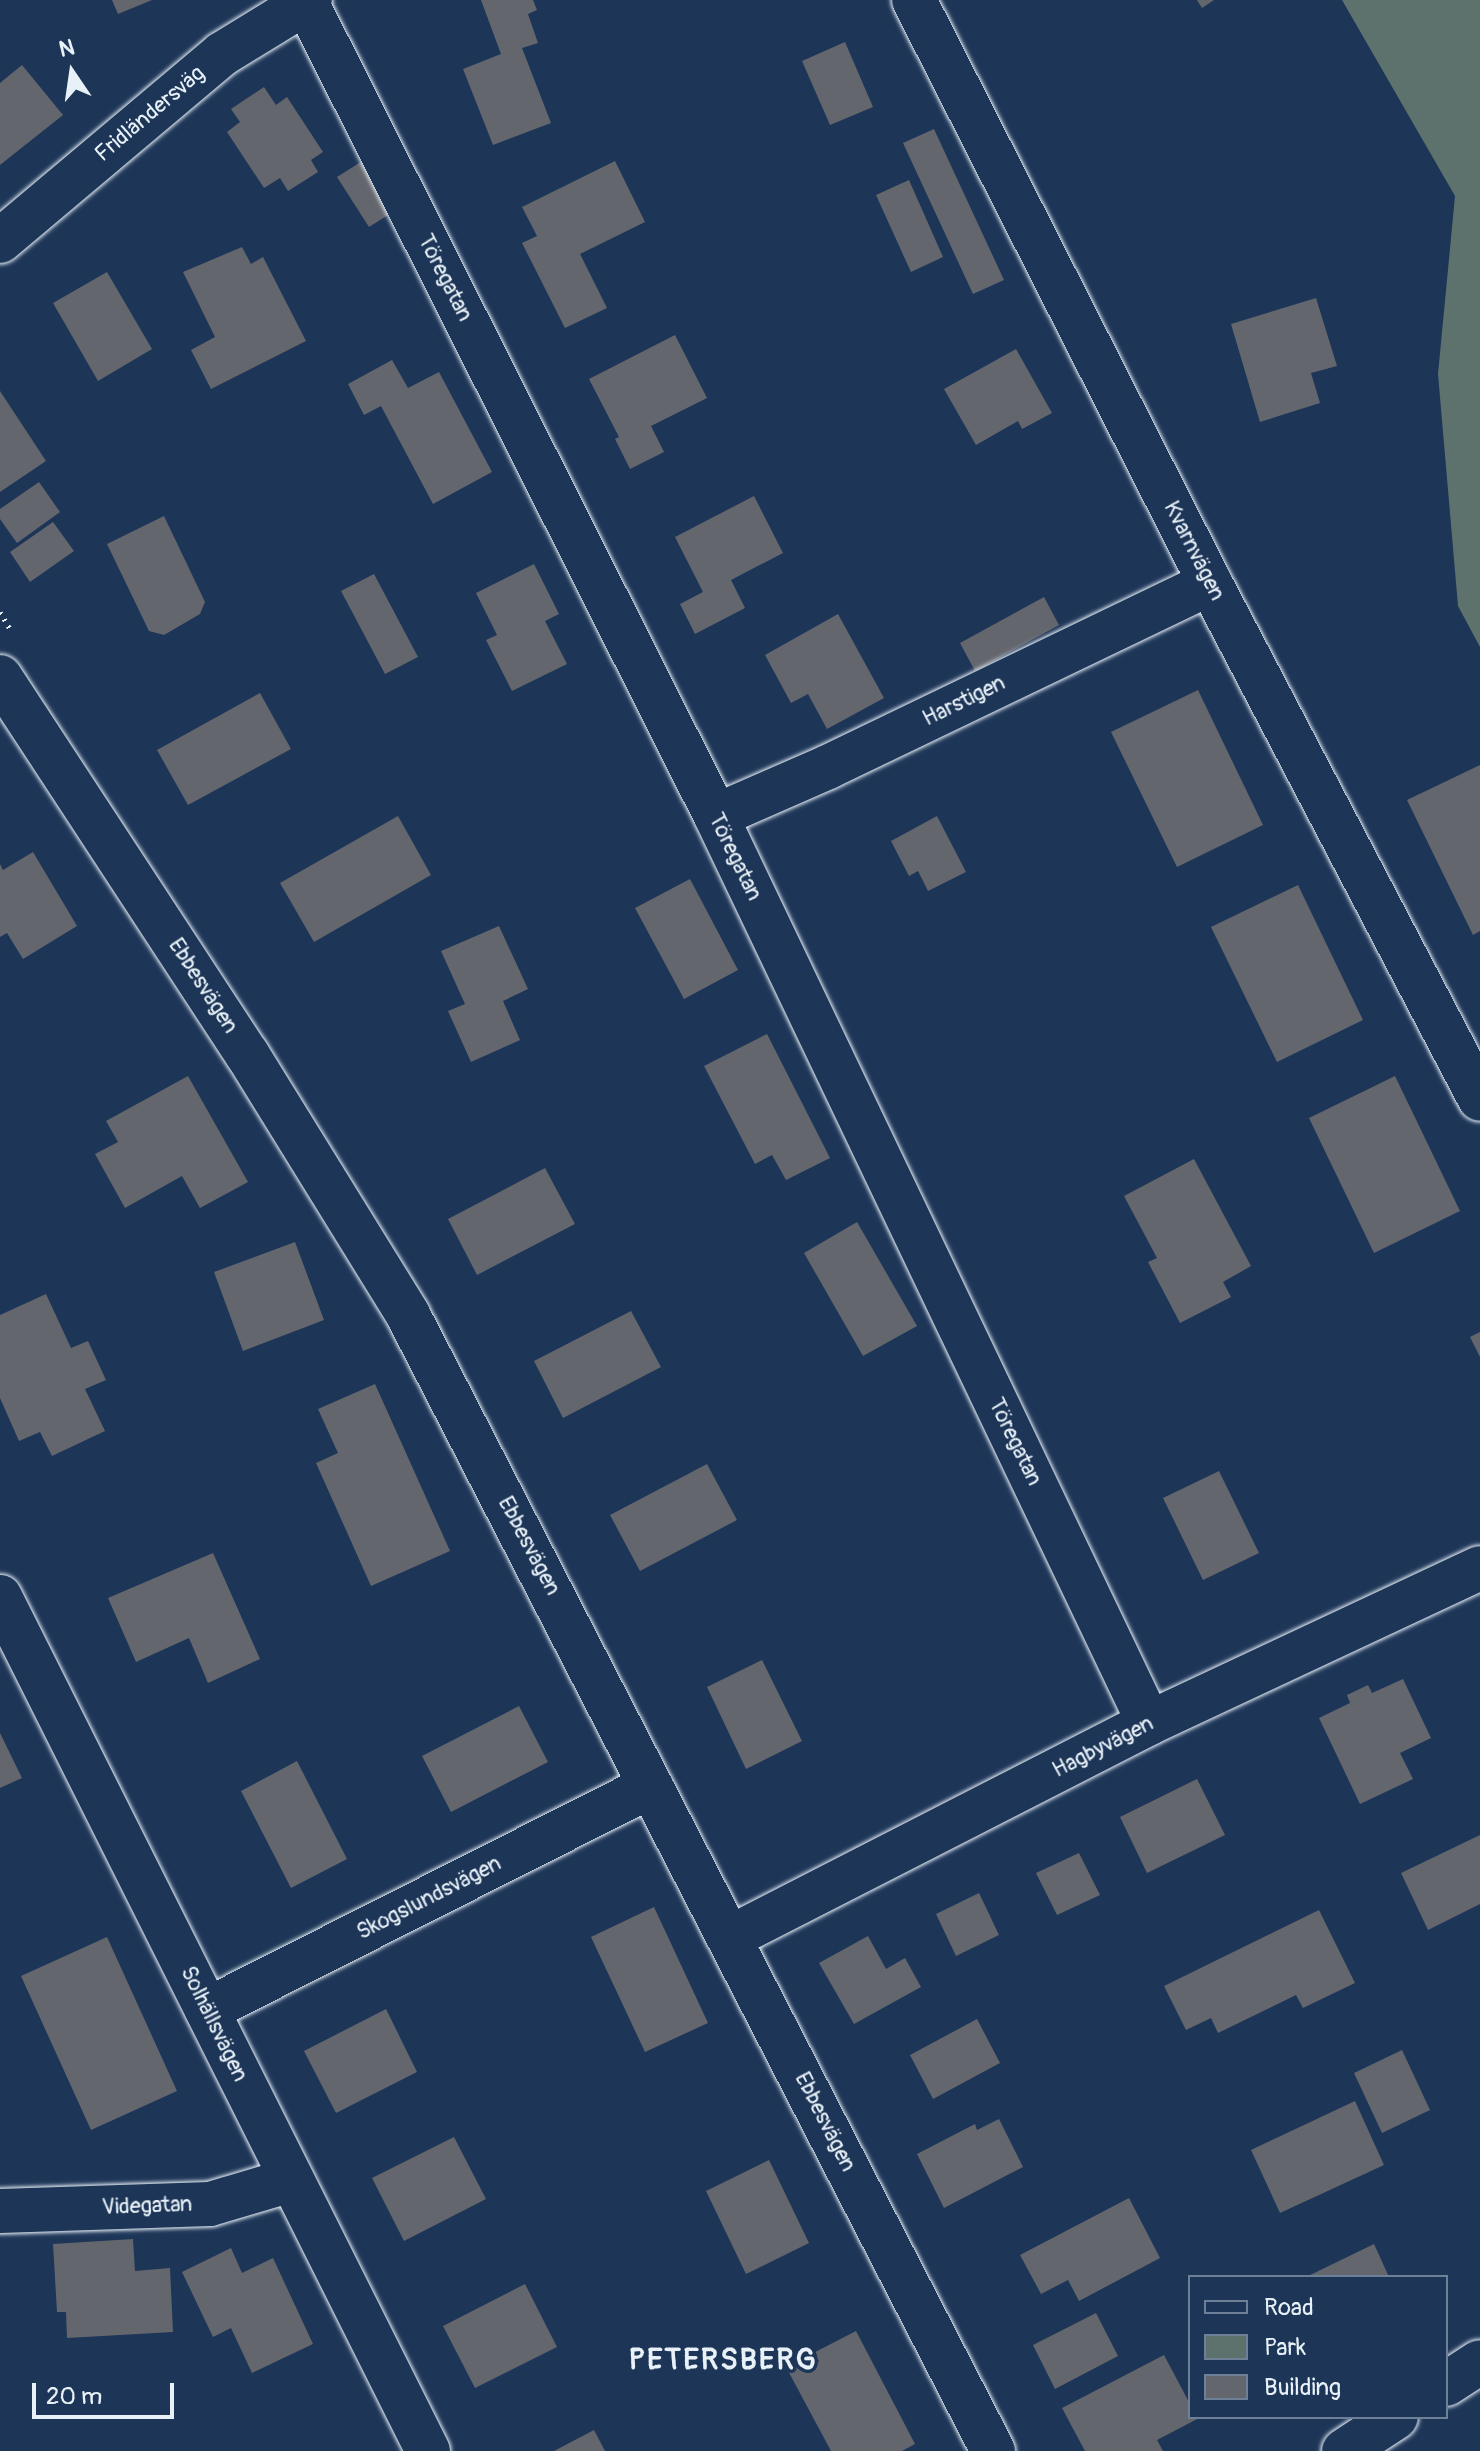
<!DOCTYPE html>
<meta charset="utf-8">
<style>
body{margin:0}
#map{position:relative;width:1480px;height:2451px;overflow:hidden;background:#1d3557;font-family:Pangolin,sans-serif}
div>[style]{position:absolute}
.green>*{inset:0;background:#5d726d}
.building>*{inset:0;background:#64666e}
.path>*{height:5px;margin-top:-2.5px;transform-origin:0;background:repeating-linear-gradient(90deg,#e8f1f8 0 2px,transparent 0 8px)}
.roads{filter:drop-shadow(0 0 2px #e8f1f8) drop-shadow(0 0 2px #e8f1f8)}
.street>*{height:44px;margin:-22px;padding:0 22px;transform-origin:22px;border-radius:22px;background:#1d3557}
.secondary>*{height:44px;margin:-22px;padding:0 22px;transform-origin:22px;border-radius:22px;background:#1d3557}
span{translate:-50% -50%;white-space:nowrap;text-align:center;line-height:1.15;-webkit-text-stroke:7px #1d3557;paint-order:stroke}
.street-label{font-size:22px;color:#e8f1f8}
.district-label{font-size:30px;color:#e8f1f8;font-weight:700;letter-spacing:2px}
.legend{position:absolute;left:1188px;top:2275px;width:260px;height:144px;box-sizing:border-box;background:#1d3557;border:2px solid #6e8097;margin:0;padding:10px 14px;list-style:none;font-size:24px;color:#e8f1f8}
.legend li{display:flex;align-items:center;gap:16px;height:40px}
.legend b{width:40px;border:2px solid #6e8097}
.north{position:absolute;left:32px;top:32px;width:80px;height:80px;-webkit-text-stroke:6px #1d3557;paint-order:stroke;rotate:347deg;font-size:22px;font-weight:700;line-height:32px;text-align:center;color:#e8f1f8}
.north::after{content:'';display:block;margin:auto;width:28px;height:36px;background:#e8f1f8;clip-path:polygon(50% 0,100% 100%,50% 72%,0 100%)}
.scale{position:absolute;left:32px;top:2383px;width:142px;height:36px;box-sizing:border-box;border:4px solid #e8f1f8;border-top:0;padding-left:10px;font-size:24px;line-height:28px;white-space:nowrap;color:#e8f1f8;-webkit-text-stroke:6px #1d3557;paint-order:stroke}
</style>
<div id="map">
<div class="green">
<div style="clip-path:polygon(1342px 0,1480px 0,1480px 647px,1458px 606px,1438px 374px,1455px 196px)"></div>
</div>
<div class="building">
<div style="clip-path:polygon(112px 0,152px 0,118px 14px)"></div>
<div style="clip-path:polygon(481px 0,533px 0,537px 10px,528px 14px,538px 43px,522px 48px,551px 123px,493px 145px,463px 69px,501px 54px)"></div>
<div style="clip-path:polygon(1197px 0,1214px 0,1202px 8px)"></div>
<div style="clip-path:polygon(845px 42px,873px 107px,830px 125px,802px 61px)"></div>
<div style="clip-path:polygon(22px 65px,63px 115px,0 165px,0 83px)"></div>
<div style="clip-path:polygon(264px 87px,276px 105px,287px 97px,323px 152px,311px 160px,318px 172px,288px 191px,280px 178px,264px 188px,227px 132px,240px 122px,231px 109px)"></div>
<div style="clip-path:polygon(934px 129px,1004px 280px,973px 294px,903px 143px)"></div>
<div style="clip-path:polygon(364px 160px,396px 210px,369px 227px,337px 177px)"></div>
<div style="clip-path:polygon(615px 161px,645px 222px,580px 254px,607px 308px,565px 328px,522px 243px,537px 236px,522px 207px)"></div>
<div style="clip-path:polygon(909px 180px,943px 257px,911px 272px,876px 195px)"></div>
<div style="clip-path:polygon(242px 247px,251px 264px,263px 257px,306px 341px,211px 389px,191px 350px,215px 337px,183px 272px)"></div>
<div style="clip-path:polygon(107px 272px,152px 349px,98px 381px,53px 303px)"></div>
<div style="clip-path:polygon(1316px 298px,1337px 366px,1311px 373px,1320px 403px,1260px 422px,1231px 324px)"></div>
<div style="clip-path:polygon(675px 335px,707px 398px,651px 426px,664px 452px,630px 469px,615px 439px,619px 437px,589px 379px)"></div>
<div style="clip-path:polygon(1016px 349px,1052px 413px,1022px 429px,1018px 421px,976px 445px,944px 389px)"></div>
<div style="clip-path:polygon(392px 360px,408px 388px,439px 372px,492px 472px,433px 504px,381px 406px,364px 415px,348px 384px)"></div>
<div style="clip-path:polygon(0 391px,46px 461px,0 492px)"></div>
<div style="clip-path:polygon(39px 482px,60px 512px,17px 543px,0 519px,0 509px)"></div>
<div style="clip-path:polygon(754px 496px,783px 553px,731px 580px,745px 608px,695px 634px,680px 604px,703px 592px,675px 537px)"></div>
<div style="clip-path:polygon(164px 516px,205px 602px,200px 614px,164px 635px,149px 631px,107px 544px)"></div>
<div style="clip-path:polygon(53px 522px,74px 551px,30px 582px,10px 552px)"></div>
<div style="clip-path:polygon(534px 564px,559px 614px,545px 621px,567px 664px,512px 691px,486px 640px,497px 635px,476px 593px)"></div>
<div style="clip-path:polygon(374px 574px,418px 657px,385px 674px,341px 591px)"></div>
<div style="clip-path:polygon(1044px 597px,1059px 625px,975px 671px,960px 643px)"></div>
<div style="clip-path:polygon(838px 614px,884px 698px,827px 729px,808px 694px,791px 703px,765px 655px)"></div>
<div style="clip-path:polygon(1198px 690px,1263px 825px,1177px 867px,1111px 732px)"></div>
<div style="clip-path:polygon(260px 693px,291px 749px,188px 805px,157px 750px)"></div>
<div style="clip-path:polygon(1480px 765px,1480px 931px,1473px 935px,1407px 800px)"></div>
<div style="clip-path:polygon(398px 816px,431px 875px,314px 942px,280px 883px)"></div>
<div style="clip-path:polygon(937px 816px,966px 872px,928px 891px,918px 871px,909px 876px,891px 841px)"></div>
<div style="clip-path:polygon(33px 852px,77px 926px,23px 959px,7px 933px,0 937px,0 864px,3px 870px)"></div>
<div style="clip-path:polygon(690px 879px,738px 970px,684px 999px,635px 908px)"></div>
<div style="clip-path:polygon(1298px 885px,1363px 1020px,1277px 1062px,1211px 927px)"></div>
<div style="clip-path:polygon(499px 926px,528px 989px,503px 1001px,520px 1040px,471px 1062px,448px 1011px,465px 1004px,441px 951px)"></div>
<div style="clip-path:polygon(767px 1034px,830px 1158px,786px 1180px,772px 1155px,755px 1164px,704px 1066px)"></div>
<div style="clip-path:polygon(188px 1076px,248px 1182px,200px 1208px,182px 1176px,125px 1208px,95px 1154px,118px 1142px,106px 1121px)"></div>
<div style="clip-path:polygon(1395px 1076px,1460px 1211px,1374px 1253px,1309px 1118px)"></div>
<div style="clip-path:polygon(1194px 1159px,1251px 1266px,1223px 1282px,1231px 1297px,1180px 1323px,1148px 1262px,1157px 1258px,1124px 1196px)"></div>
<div style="clip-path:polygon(545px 1168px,575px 1224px,477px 1275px,448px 1219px)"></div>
<div style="clip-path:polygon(857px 1222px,917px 1326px,863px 1356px,804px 1253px)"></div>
<div style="clip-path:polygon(295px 1242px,324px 1320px,243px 1351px,214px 1272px)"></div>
<div style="clip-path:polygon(46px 1294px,71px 1348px,88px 1341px,106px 1380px,85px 1389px,105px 1431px,52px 1456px,40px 1432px,19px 1441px,0 1398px,0 1315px)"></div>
<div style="clip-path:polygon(631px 1311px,661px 1367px,563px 1418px,534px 1361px)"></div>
<div style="clip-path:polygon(1480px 1332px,1480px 1357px,1470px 1337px)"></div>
<div style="clip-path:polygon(375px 1384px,450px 1551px,371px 1586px,316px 1463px,338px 1453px,318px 1409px)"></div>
<div style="clip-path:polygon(707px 1464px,737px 1520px,640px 1571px,610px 1515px)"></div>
<div style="clip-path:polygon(1219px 1471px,1259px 1553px,1203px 1580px,1163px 1498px)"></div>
<div style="clip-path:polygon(213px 1553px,260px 1659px,208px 1683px,189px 1638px,136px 1662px,108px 1598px)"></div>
<div style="clip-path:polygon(762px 1660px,802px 1741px,746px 1769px,707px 1687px)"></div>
<div style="clip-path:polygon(1403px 1679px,1431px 1738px,1400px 1753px,1413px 1779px,1360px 1804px,1319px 1718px,1350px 1703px,1347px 1695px,1368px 1685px,1372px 1693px)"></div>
<div style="clip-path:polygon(519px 1706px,548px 1762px,451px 1812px,422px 1756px)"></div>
<div style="clip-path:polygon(0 1733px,22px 1778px,0 1788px)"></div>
<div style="clip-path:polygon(297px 1761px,347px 1859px,291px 1888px,241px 1791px)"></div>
<div style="clip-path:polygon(1197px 1779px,1225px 1835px,1147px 1873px,1120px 1817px)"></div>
<div style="clip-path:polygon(1480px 1835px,1480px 1904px,1428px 1930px,1401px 1873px)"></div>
<div style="clip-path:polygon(1079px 1853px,1100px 1895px,1057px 1915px,1036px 1873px)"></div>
<div style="clip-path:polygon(979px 1893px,999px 1935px,956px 1956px,936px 1914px)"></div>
<div style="clip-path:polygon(654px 1907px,708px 2023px,645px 2052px,591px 1937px)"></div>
<div style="clip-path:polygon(1319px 1910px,1355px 1983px,1303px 2008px,1296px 1995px,1218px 2033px,1211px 2018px,1186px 2030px,1164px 1986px)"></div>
<div style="clip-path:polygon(868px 1936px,886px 1969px,905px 1958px,921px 1987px,854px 2024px,819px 1963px)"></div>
<div style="clip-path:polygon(107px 1937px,177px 2091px,91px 2130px,21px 1976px)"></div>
<div style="clip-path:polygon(386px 2009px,417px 2072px,336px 2113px,304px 2051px)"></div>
<div style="clip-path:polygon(977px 2019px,1000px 2063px,933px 2099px,910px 2055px)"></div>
<div style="clip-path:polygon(1402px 2050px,1430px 2110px,1382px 2133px,1354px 2073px)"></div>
<div style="clip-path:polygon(1355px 2101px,1384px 2165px,1280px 2213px,1251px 2150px)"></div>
<div style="clip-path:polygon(999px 2119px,1023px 2167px,944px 2208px,917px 2154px,975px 2124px,977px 2130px)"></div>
<div style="clip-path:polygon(454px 2137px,486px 2199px,404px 2241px,372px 2178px)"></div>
<div style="clip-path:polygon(769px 2160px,809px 2243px,746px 2274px,706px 2191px)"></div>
<div style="clip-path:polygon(1129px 2198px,1160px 2258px,1079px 2301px,1068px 2280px,1041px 2294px,1020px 2255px)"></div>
<div style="clip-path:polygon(133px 2239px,135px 2271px,170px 2268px,173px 2332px,67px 2338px,66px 2312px,57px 2312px,53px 2244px)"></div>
<div style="clip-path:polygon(1374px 2244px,1389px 2277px,1306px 2277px)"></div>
<div style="clip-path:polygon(231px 2248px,242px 2273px,273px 2258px,313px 2344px,252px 2373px,231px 2328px,213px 2337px,182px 2272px)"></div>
<div style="clip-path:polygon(525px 2284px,557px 2347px,475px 2388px,443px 2326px)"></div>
<div style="clip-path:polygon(1096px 2313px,1118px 2356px,1055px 2389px,1033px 2345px)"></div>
<div style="clip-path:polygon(856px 2331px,915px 2444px,902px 2451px,831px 2451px,786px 2367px)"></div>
<div style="clip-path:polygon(1164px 2355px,1190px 2404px,1190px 2417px,1201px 2417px,1157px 2440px,1163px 2451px,1085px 2451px,1062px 2408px)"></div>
<div style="clip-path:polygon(594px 2430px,605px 2451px,554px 2451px)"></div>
</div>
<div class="path">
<div style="left:0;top:612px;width:23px;rotate:59deg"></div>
</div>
<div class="roads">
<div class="street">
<div style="left:305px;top:0;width:914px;rotate:63.27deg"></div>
<div style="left:716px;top:816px;width:1005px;rotate:64.48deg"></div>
<div style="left:914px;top:0;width:654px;rotate:63.08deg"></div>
<div style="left:1210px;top:583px;width:582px;rotate:62.38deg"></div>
<div style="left:0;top:241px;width:290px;rotate:-40.1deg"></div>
<div style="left:222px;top:54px;width:103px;rotate:-31.5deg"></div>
<div style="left:716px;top:816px;width:122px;rotate:-23.6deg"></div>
<div style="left:828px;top:767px;width:424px;rotate:-25.7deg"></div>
<div style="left:0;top:1597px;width:955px;rotate:63.38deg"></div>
<div style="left:731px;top:1937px;width:470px;rotate:-27.1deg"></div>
<div style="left:1149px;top:1723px;width:365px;rotate:-25.1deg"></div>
<div style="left:207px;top:2010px;width:497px;rotate:-26.8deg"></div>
<div style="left:0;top:2211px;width:210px;rotate:-1.9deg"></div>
<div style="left:210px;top:2204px;width:84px;rotate:-16.5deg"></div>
<div style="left:1446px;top:2384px;width:40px;rotate:-32.9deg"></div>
<div style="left:1344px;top:2451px;width:62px;rotate:-33.2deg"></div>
</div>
<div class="secondary">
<div style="left:0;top:677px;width:451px;rotate:56.8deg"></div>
<div style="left:247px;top:1054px;width:307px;rotate:58.3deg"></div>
<div style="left:408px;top:1315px;width:1278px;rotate:62.75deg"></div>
</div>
</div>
<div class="street-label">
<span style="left:150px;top:114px;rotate:-40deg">Fridländersväg</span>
<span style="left:445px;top:278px;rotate:63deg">Töregatan</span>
<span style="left:1194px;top:551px;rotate:63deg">Kvarnvägen</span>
<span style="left:964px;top:701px;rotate:-26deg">Harstigen</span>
<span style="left:735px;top:857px;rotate:64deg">Töregatan</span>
<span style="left:203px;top:986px;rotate:57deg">Ebbesvägen</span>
<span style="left:1015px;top:1442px;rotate:64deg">Töregatan</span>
<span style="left:529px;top:1546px;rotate:62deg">Ebbesvägen</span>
<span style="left:1103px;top:1747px;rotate:-27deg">Hagbyvägen</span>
<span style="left:429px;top:1898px;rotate:-27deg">Skogslundsvägen</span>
<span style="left:214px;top:2024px;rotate:64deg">Solhällsvägen</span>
<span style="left:825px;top:2122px;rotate:63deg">Ebbesvägen</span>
<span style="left:147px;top:2206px;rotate:-2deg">Videgatan</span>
</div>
<div class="district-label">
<span style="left:723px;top:2360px">PETERSBERG</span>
</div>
<ul class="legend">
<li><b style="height:10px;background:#1d3557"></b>Road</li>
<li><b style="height:22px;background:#5d726d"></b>Park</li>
<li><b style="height:22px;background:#64666e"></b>Building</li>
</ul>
<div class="north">N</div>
<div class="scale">20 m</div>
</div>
